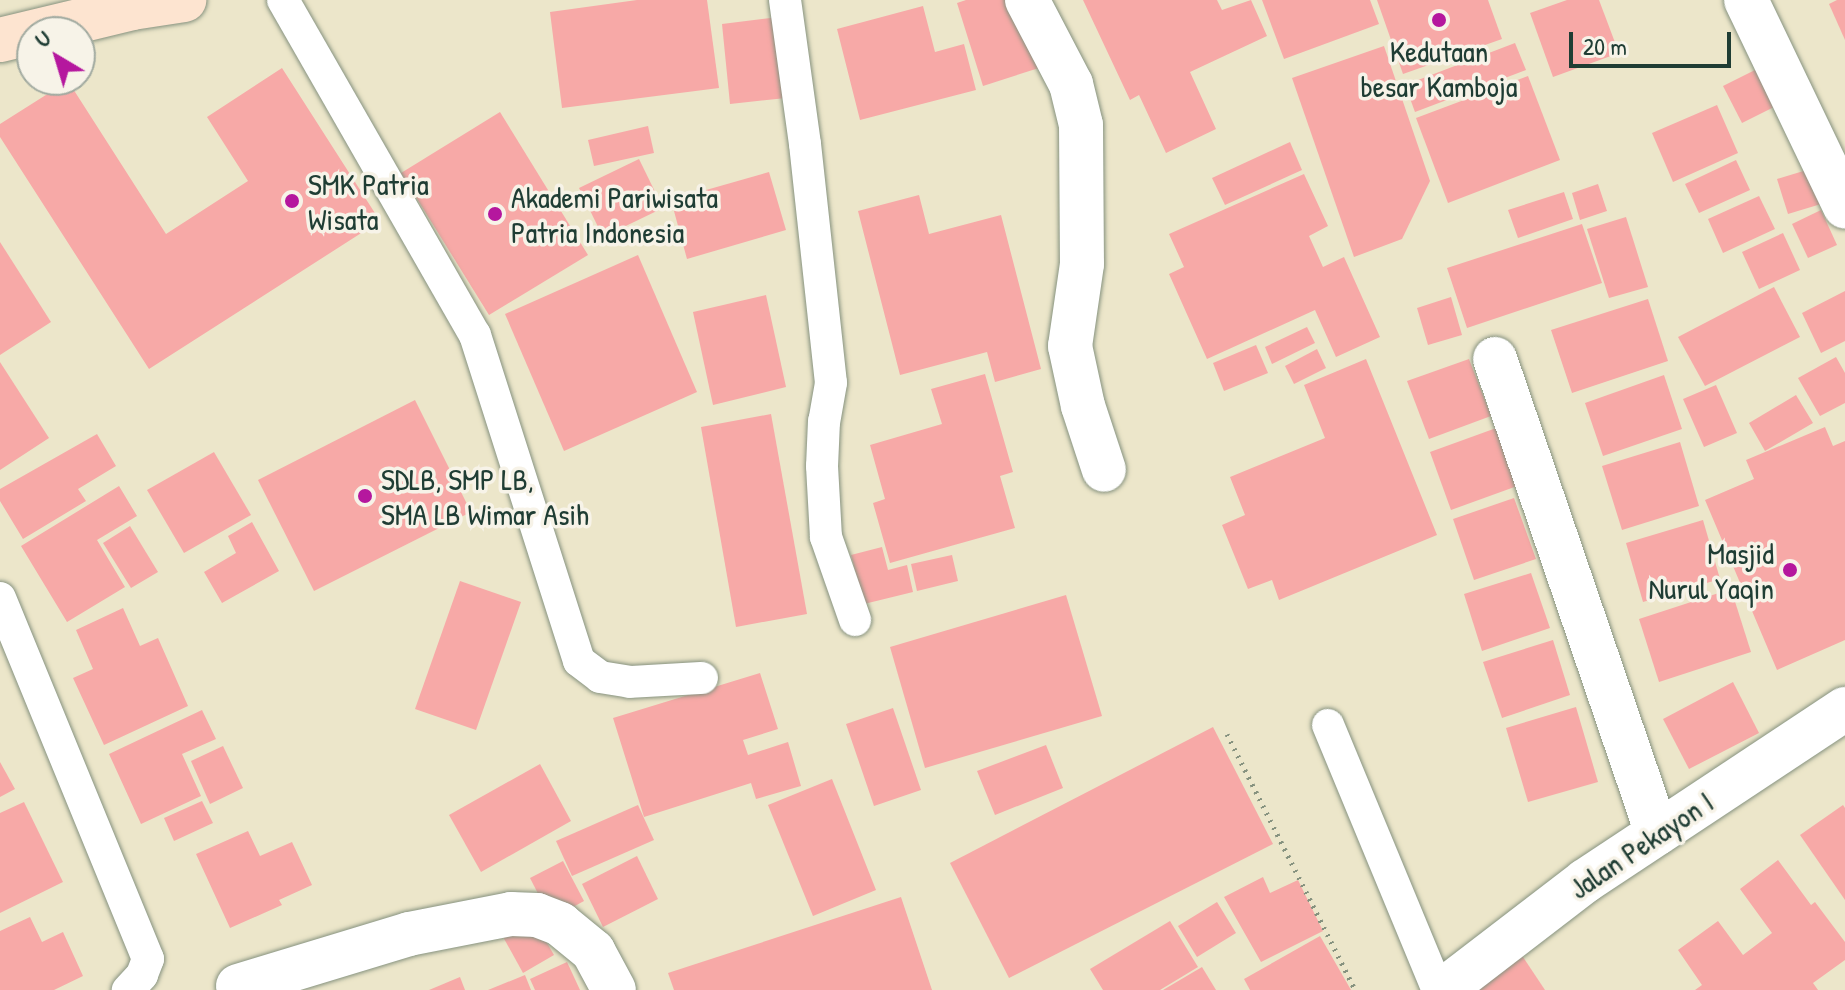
<!DOCTYPE html>
<style>
body{margin:0}
#map{position:relative;width:1845px;height:990px;overflow:hidden;background:#ece6ca;font-family:"Patrick Hand",sans-serif}
div>[style]{position:absolute}
.building>*{inset:0;background:#f7a9a7}
.path>*{height:5px;margin-top:-2.5px;transform-origin:0;background:repeating-linear-gradient(90deg,#86927f 0 2px,transparent 0 8px)}
.roads{filter:drop-shadow(0 0 2px #86927f) drop-shadow(0 0 2px #86927f)}
.lane>*{height:32px;margin:-16px;padding:0 16px;transform-origin:16px;border-radius:16px;background:#fff}
.street>*{height:44px;margin:-22px;padding:0 22px;transform-origin:22px;border-radius:22px;background:#fff}
.secondary>*{height:44px;margin:-22px;padding:0 22px;transform-origin:22px;border-radius:22px;background:#fde4d0}
.dots>*{width:22px;height:22px;translate:-50% -50%;box-sizing:border-box;border:4px solid #f7f3e8;border-radius:50%}
span{translate:-50% -50%;white-space:nowrap;text-align:center;line-height:1.15;-webkit-text-stroke:7px #f7f3e8;paint-order:stroke}
.poi-label{font-size:30px;color:#1f3d34}
.left{translate:0 -50%;text-align:left}
.right{translate:-100% -50%;text-align:right}
.street-label{font-size:30px;color:#1f3d34}
.north{position:absolute;left:16px;top:16px;width:80px;height:80px;box-sizing:border-box;background:#f7f3e8;border:2px solid #a1aaa0;border-radius:50%;rotate:322deg;font-size:22px;font-weight:700;line-height:32px;text-align:center;color:#1f3d34}
.north::after{content:'';display:block;margin:auto;width:28px;height:36px;background:#b5179e;clip-path:polygon(50% 0,100% 100%,50% 72%,0 100%)}
.scale{position:absolute;left:1569px;top:32px;width:162px;height:36px;box-sizing:border-box;border:4px solid #1f3d34;border-top:0;padding-left:10px;font-size:24px;line-height:28px;white-space:nowrap;color:#1f3d34;-webkit-text-stroke:6px #f7f3e8;paint-order:stroke}
</style>
<div id="map">
<div class="building">
<div style="clip-path:polygon(637px 0,707px 0,719px 88px,562px 108px,550px 12px)"></div>
<div style="clip-path:polygon(966px 0,1021px 0,1042px 67px,983px 86px,957px 3px)"></div>
<div style="clip-path:polygon(1083px 0,1217px 0,1222px 10px,1251px 0,1267px 36px,1190px 72px,1216px 129px,1166px 153px,1139px 95px,1130px 100px)"></div>
<div style="clip-path:polygon(1262px 0,1370px 0,1379px 24px,1284px 59px)"></div>
<div style="clip-path:polygon(1377px 0,1488px 0,1502px 39px,1403px 74px)"></div>
<div style="clip-path:polygon(1567px 0,1599px 0,1619px 53px,1553px 77px,1530px 13px)"></div>
<div style="clip-path:polygon(1837px 0,1845px 0,1845px 40px,1829px 4px)"></div>
<div style="clip-path:polygon(923px 6px,935px 52px,964px 44px,976px 90px,860px 120px,837px 29px)"></div>
<div style="clip-path:polygon(779px 17px,786px 98px,730px 104px,722px 24px)"></div>
<div style="clip-path:polygon(1515px 43px,1526px 70px,1415px 112px,1405px 85px)"></div>
<div style="clip-path:polygon(1384px 46px,1430px 181px,1402px 239px,1354px 257px,1292px 78px)"></div>
<div style="clip-path:polygon(1761px 67px,1780px 104px,1742px 123px,1723px 86px)"></div>
<div style="clip-path:polygon(282px 68px,380px 221px,149px 369px,0 137px,0 124px,68px 81px,166px 234px,248px 181px,207px 117px)"></div>
<div style="clip-path:polygon(1528px 76px,1560px 160px,1448px 203px,1416px 118px)"></div>
<div style="clip-path:polygon(1717px 105px,1738px 153px,1673px 182px,1652px 133px)"></div>
<div style="clip-path:polygon(500px 112px,588px 255px,489px 315px,401px 173px)"></div>
<div style="clip-path:polygon(648px 126px,654px 153px,594px 166px,588px 140px)"></div>
<div style="clip-path:polygon(1290px 142px,1302px 170px,1225px 205px,1212px 178px)"></div>
<div style="clip-path:polygon(639px 159px,663px 208px,603px 237px,579px 188px)"></div>
<div style="clip-path:polygon(1736px 160px,1750px 190px,1699px 213px,1685px 184px)"></div>
<div style="clip-path:polygon(1810px 169px,1821px 204px,1788px 214px,1777px 179px)"></div>
<div style="clip-path:polygon(769px 172px,786px 230px,687px 259px,671px 200px)"></div>
<div style="clip-path:polygon(1304px 174px,1328px 226px,1309px 236px,1323px 267px,1344px 257px,1380px 337px,1336px 357px,1315px 310px,1207px 359px,1169px 274px,1184px 267px,1169px 234px)"></div>
<div style="clip-path:polygon(1598px 184px,1607px 211px,1580px 220px,1572px 193px)"></div>
<div style="clip-path:polygon(1564px 192px,1573px 219px,1518px 238px,1508px 210px)"></div>
<div style="clip-path:polygon(919px 195px,929px 234px,1001px 215px,1041px 369px,995px 382px,987px 352px,900px 375px,858px 211px)"></div>
<div style="clip-path:polygon(1759px 196px,1775px 229px,1723px 253px,1708px 219px)"></div>
<div style="clip-path:polygon(1821px 210px,1837px 245px,1808px 258px,1792px 224px)"></div>
<div style="clip-path:polygon(1626px 217px,1648px 287px,1609px 298px,1587px 229px)"></div>
<div style="clip-path:polygon(1582px 224px,1602px 283px,1467px 328px,1447px 268px)"></div>
<div style="clip-path:polygon(1783px 233px,1800px 270px,1759px 289px,1742px 252px)"></div>
<div style="clip-path:polygon(0 242px,51px 322px,0 355px)"></div>
<div style="clip-path:polygon(638px 255px,697px 392px,564px 451px,505px 314px)"></div>
<div style="clip-path:polygon(1774px 287px,1800px 337px,1705px 386px,1678px 337px)"></div>
<div style="clip-path:polygon(1845px 291px,1845px 341px,1821px 353px,1802px 313px)"></div>
<div style="clip-path:polygon(766px 295px,786px 387px,713px 405px,693px 312px)"></div>
<div style="clip-path:polygon(1451px 297px,1462px 335px,1428px 345px,1417px 308px)"></div>
<div style="clip-path:polygon(1648px 299px,1668px 361px,1572px 393px,1551px 330px)"></div>
<div style="clip-path:polygon(1307px 327px,1315px 343px,1272px 364px,1265px 347px)"></div>
<div style="clip-path:polygon(1256px 345px,1268px 373px,1224px 391px,1213px 363px)"></div>
<div style="clip-path:polygon(1317px 349px,1326px 368px,1294px 384px,1285px 366px)"></div>
<div style="clip-path:polygon(1836px 357px,1845px 373px,1845px 403px,1820px 416px,1798px 378px)"></div>
<div style="clip-path:polygon(1366px 359px,1437px 535px,1279px 600px,1272px 580px,1248px 589px,1222px 525px,1245px 515px,1230px 477px,1325px 438px,1304px 385px)"></div>
<div style="clip-path:polygon(1469px 359px,1491px 416px,1429px 439px,1407px 381px)"></div>
<div style="clip-path:polygon(0 362px,49px 438px,0 470px)"></div>
<div style="clip-path:polygon(985px 374px,1013px 472px,1000px 476px,1015px 528px,890px 563px,873px 503px,885px 499px,870px 445px,942px 424px,931px 389px)"></div>
<div style="clip-path:polygon(1664px 375px,1682px 429px,1603px 456px,1585px 403px)"></div>
<div style="clip-path:polygon(1716px 385px,1737px 433px,1704px 447px,1683px 399px)"></div>
<div style="clip-path:polygon(1796px 395px,1813px 423px,1765px 451px,1749px 423px)"></div>
<div style="clip-path:polygon(415px 400px,471px 512px,314px 591px,258px 480px)"></div>
<div style="clip-path:polygon(771px 414px,807px 614px,736px 627px,701px 427px)"></div>
<div style="clip-path:polygon(1499px 427px,1520px 485px,1451px 510px,1430px 452px)"></div>
<div style="clip-path:polygon(1825px 427px,1833px 446px,1845px 441px,1845px 640px,1777px 670px,1705px 500px,1754px 479px,1746px 460px)"></div>
<div style="clip-path:polygon(97px 434px,116px 466px,78px 489px,86px 501px,23px 539px,0 501px,0 489px)"></div>
<div style="clip-path:polygon(1680px 442px,1699px 506px,1622px 530px,1602px 466px)"></div>
<div style="clip-path:polygon(214px 452px,251px 515px,184px 553px,147px 490px)"></div>
<div style="clip-path:polygon(119px 486px,137px 516px,97px 540px,125px 587px,67px 622px,21px 546px)"></div>
<div style="clip-path:polygon(1514px 498px,1536px 559px,1474px 580px,1453px 519px)"></div>
<div style="clip-path:polygon(1703px 520px,1720px 579px,1643px 602px,1626px 543px)"></div>
<div style="clip-path:polygon(252px 522px,279px 571px,222px 603px,204px 572px,236px 553px,228px 536px)"></div>
<div style="clip-path:polygon(130px 526px,158px 572px,131px 588px,103px 543px)"></div>
<div style="clip-path:polygon(882px 547px,888px 570px,907px 565px,913px 592px,864px 604px,851px 555px)"></div>
<div style="clip-path:polygon(952px 555px,958px 581px,917px 591px,911px 564px)"></div>
<div style="clip-path:polygon(1531px 573px,1550px 628px,1482px 651px,1464px 594px)"></div>
<div style="clip-path:polygon(460px 581px,521px 602px,476px 730px,415px 709px)"></div>
<div style="clip-path:polygon(1731px 589px,1751px 652px,1659px 682px,1639px 619px)"></div>
<div style="clip-path:polygon(1066px 595px,1102px 716px,925px 768px,890px 647px)"></div>
<div style="clip-path:polygon(123px 608px,140px 646px,158px 638px,188px 706px,104px 745px,73px 678px,93px 669px,76px 630px)"></div>
<div style="clip-path:polygon(1553px 640px,1570px 695px,1502px 718px,1483px 662px)"></div>
<div style="clip-path:polygon(760px 673px,778px 729px,743px 740px,748px 755px,788px 742px,801px 786px,756px 799px,751px 783px,644px 817px,613px 718px)"></div>
<div style="clip-path:polygon(1733px 682px,1759px 733px,1689px 769px,1663px 719px)"></div>
<div style="clip-path:polygon(1576px 707px,1598px 782px,1528px 802px,1506px 728px)"></div>
<div style="clip-path:polygon(893px 708px,921px 790px,874px 806px,846px 724px)"></div>
<div style="clip-path:polygon(202px 710px,216px 739px,182px 754px,201px 796px,141px 824px,109px 754px)"></div>
<div style="clip-path:polygon(1213px 727px,1273px 844px,1009px 978px,950px 863px)"></div>
<div style="clip-path:polygon(1046px 745px,1063px 788px,995px 815px,977px 771px)"></div>
<div style="clip-path:polygon(223px 746px,243px 788px,210px 804px,191px 761px)"></div>
<div style="clip-path:polygon(0 762px,15px 789px,0 797px)"></div>
<div style="clip-path:polygon(540px 764px,571px 821px,481px 872px,449px 815px)"></div>
<div style="clip-path:polygon(832px 779px,876px 890px,813px 916px,768px 805px)"></div>
<div style="clip-path:polygon(202px 801px,213px 823px,174px 841px,164px 818px)"></div>
<div style="clip-path:polygon(24px 802px,63px 882px,0 913px,0 813px)"></div>
<div style="clip-path:polygon(638px 805px,654px 840px,572px 876px,556px 841px)"></div>
<div style="clip-path:polygon(1843px 805px,1845px 808px,1845px 900px,1800px 835px)"></div>
<div style="clip-path:polygon(248px 831px,260px 856px,292px 842px,312px 885px,279px 900px,282px 905px,230px 928px,196px 854px)"></div>
<div style="clip-path:polygon(637px 856px,658px 899px,603px 927px,582px 884px)"></div>
<div style="clip-path:polygon(1778px 860px,1811px 905px,1815px 902px,1845px 942px,1845px 960px,1813px 983px,1818px 990px,1695px 990px,1702px 985px,1678px 950px,1718px 921px,1743px 955px,1772px 933px,1740px 889px)"></div>
<div style="clip-path:polygon(563px 861px,584px 901px,551px 919px,530px 878px)"></div>
<div style="clip-path:polygon(1263px 877px,1270px 893px,1298px 880px,1323px 931px,1261px 962px,1224px 897px)"></div>
<div style="clip-path:polygon(901px 897px,932px 990px,674px 990px,668px 973px)"></div>
<div style="clip-path:polygon(1217px 902px,1236px 933px,1197px 957px,1178px 926px)"></div>
<div style="clip-path:polygon(30px 917px,42px 942px,63px 932px,83px 976px,54px 990px,0 990px,0 931px)"></div>
<div style="clip-path:polygon(532px 917px,554px 955px,523px 973px,502px 935px)"></div>
<div style="clip-path:polygon(1170px 921px,1198px 967px,1160px 990px,1103px 990px,1090px 969px)"></div>
<div style="clip-path:polygon(1320px 936px,1351px 990px,1250px 990px,1244px 979px)"></div>
<div style="clip-path:polygon(1517px 948px,1545px 990px,1450px 990px)"></div>
<div style="clip-path:polygon(567px 962px,580px 990px,535px 990px,530px 979px)"></div>
<div style="clip-path:polygon(1202px 967px,1216px 990px,1163px 990px)"></div>
<div style="clip-path:polygon(525px 975px,531px 990px,488px 990px)"></div>
<div style="clip-path:polygon(460px 977px,465px 990px,429px 990px)"></div>
</div>
<div class="path">
<div style="left:1227px;top:734px;width:286px;rotate:63.4deg"></div>
</div>
<div class="roads">
<div class="lane">
<div style="left:283px;top:0;width:386px;rotate:60.2deg"></div>
<div style="left:475px;top:335px;width:342px;rotate:72.3deg"></div>
<div style="left:579px;top:661px;width:26px;rotate:37deg"></div>
<div style="left:600px;top:677px;width:30px;rotate:9deg"></div>
<div style="left:630px;top:682px;width:72px;rotate:-3.2deg"></div>
<div style="left:785px;top:0;width:145px;rotate:82.1deg"></div>
<div style="left:805px;top:144px;width:240px;rotate:83.8deg"></div>
<div style="left:831px;top:383px;width:39px;rotate:100deg"></div>
<div style="left:824px;top:421px;width:45px;rotate:92.5deg"></div>
<div style="left:822px;top:466px;width:71px;rotate:86.8deg"></div>
<div style="left:826px;top:537px;width:88px;rotate:70.7deg"></div>
<div style="left:0;top:598px;width:390px;rotate:67.7deg"></div>
<div style="left:148px;top:959px;width:17px;rotate:111deg"></div>
<div style="left:142px;top:975px;width:21px;rotate:133deg"></div>
<div style="left:1328px;top:725px;width:287px;rotate:67.5deg"></div>
</div>
<div class="street">
<div style="left:1027px;top:0;width:95px;rotate:62.4deg"></div>
<div style="left:1071px;top:84px;width:42px;rotate:76.3deg"></div>
<div style="left:1081px;top:125px;width:139px;rotate:89.6deg"></div>
<div style="left:1082px;top:264px;width:83px;rotate:98.3deg"></div>
<div style="left:1070px;top:346px;width:61px;rotate:77.8deg"></div>
<div style="left:1083px;top:406px;width:67px;rotate:71.8deg"></div>
<div style="left:1746px;top:0;width:229px;rotate:64.4deg"></div>
<div style="left:1495px;top:359px;width:501px;rotate:71.13deg"></div>
<div style="left:238px;top:986px;width:179px;rotate:-16.9deg"></div>
<div style="left:409px;top:934px;width:104px;rotate:-11.1deg"></div>
<div style="left:511px;top:914px;width:26px;rotate:2deg"></div>
<div style="left:537px;top:915px;width:25px;rotate:21deg"></div>
<div style="left:560px;top:924px;width:43px;rotate:39.3deg"></div>
<div style="left:593px;top:951px;width:44px;rotate:61.7deg"></div>
<div style="left:1443px;top:990px;width:179px;rotate:-37.5deg"></div>
<div style="left:1585px;top:881px;width:312px;rotate:-33.5deg"></div>
</div>
<div class="secondary">
<div style="left:0;top:40px;width:136px;rotate:-13.6deg"></div>
<div style="left:132px;top:8px;width:53px;rotate:-8.7deg"></div>
</div>
</div>
<div class="dots">
<div style="left:1439px;top:20px;background:#b5179e"></div>
<div style="left:292px;top:201px;background:#b5179e"></div>
<div style="left:495px;top:214px;background:#b5179e"></div>
<div style="left:365px;top:496px;background:#b5179e"></div>
<div style="left:1790px;top:570px;background:#b5179e"></div>
</div>
<div class="poi-label">
<span style="left:1439px;top:68px">Kedutaan<br>besar Kamboja</span>
<span class="left" style="left:308px;top:201px">SMK Patria<br>Wisata</span>
<span class="left" style="left:511px;top:214px">Akademi Pariwisata<br>Patria Indonesia</span>
<span class="left" style="left:381px;top:496px">SDLB, SMP LB,<br>SMA LB Wimar Asih</span>
<span class="right" style="left:1774px;top:570px">Masjid<br>Nurul Yaqin</span>
</div>
<div class="street-label">
<span style="left:1641px;top:845px;rotate:-34deg">Jalan Pekayon I</span>
</div>
<div class="north">U</div>
<div class="scale">20 m</div>
</div>
